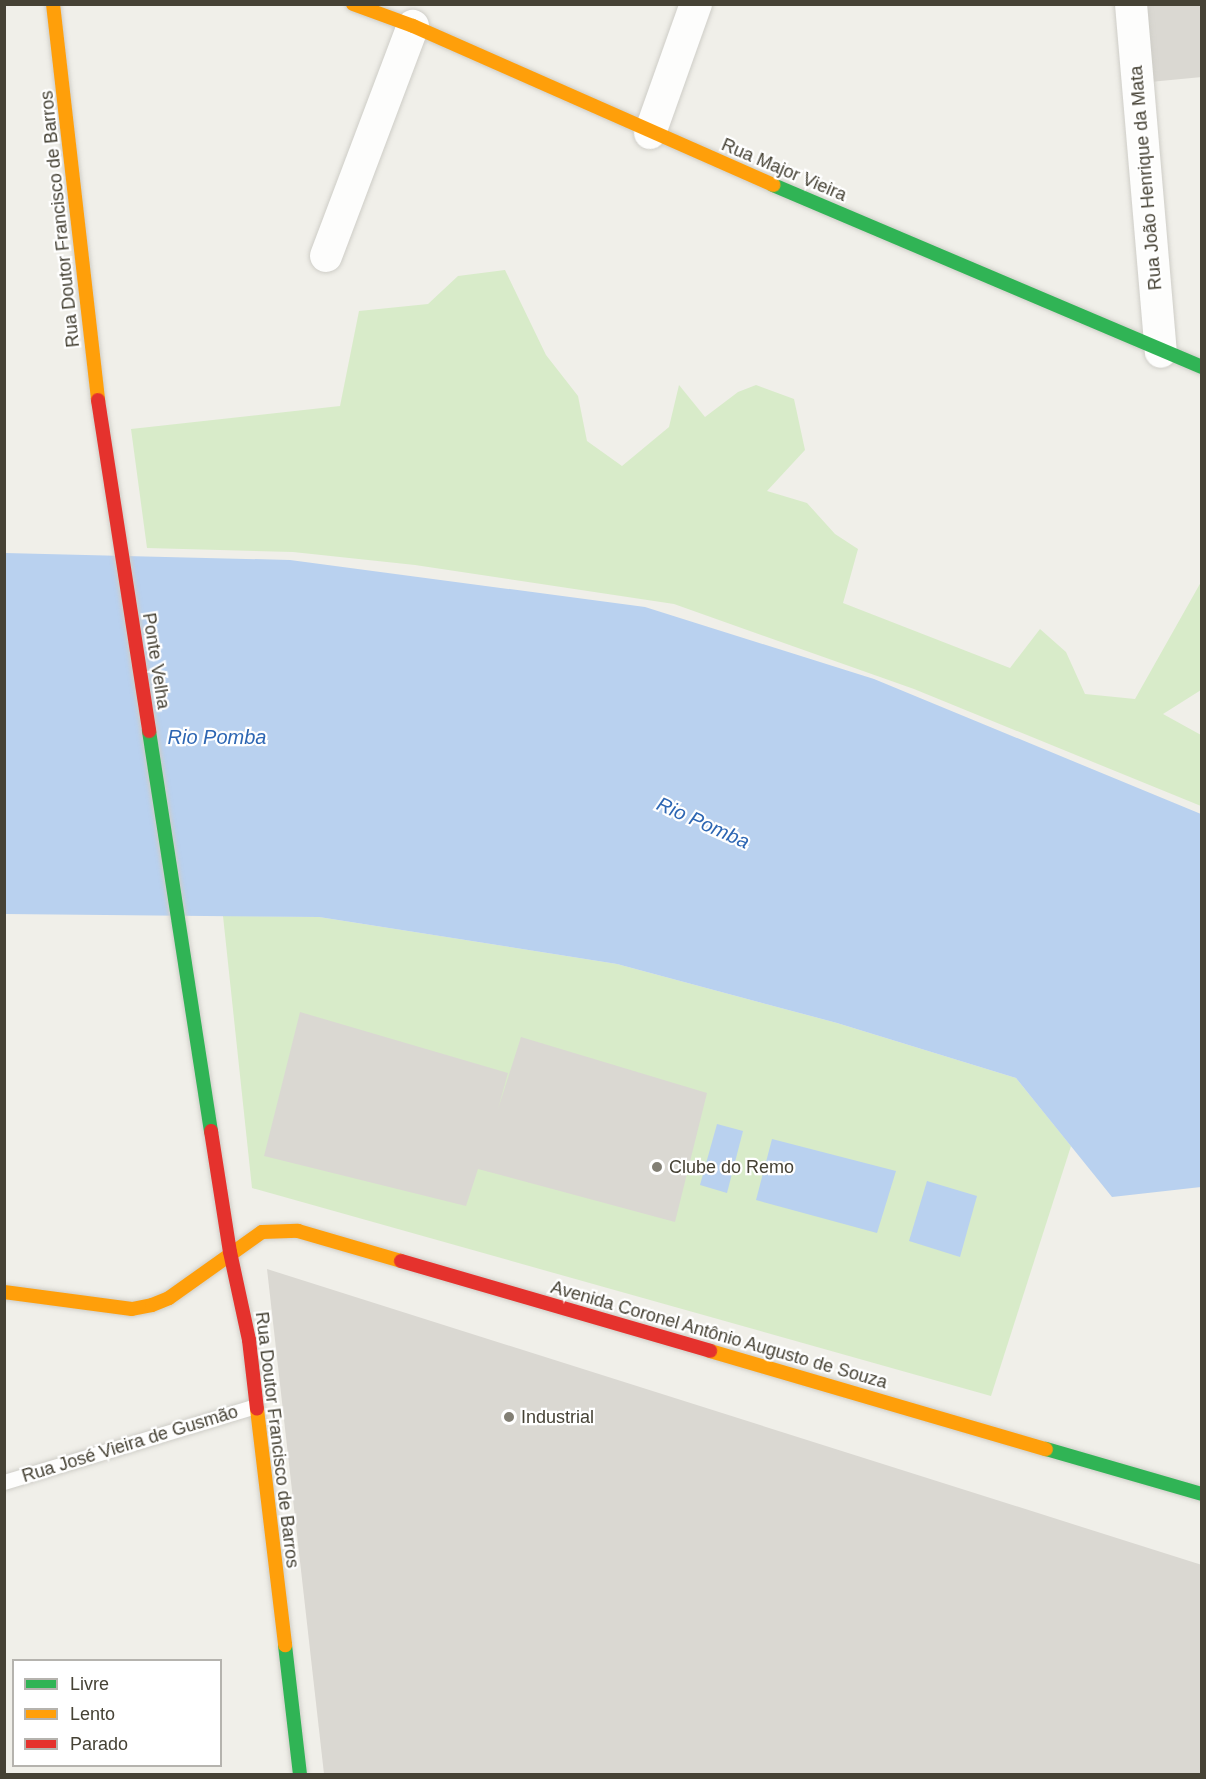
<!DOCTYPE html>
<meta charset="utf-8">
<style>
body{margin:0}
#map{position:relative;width:1206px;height:1779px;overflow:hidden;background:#f0efe9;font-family:Arial,sans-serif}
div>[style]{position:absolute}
.green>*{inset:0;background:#d8ebc9}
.water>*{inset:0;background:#b9d1ef}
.building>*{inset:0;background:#dad8d2}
.roads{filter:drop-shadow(0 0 2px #cecdc7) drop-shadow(0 0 2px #cecdc7)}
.lane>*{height:15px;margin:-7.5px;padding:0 7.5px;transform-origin:7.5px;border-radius:7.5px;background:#fdfdfc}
.street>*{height:32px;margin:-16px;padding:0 16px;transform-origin:16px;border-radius:16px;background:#fdfdfc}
.fast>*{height:14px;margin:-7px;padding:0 7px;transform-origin:7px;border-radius:7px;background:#30b455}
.slow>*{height:14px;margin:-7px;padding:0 7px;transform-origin:7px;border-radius:7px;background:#ff9f0a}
.jam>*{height:14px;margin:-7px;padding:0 7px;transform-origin:7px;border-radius:7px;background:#e5322d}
.dots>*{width:16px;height:16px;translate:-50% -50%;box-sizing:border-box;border:3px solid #fff;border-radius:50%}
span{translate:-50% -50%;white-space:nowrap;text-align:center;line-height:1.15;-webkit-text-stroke:4.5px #fff;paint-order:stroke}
.street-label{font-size:18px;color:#464235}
.poi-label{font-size:18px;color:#464235}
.left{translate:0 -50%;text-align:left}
.water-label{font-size:20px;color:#2d66b3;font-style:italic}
.frame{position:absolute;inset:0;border:6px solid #464235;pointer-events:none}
.legend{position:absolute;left:12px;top:1659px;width:210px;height:108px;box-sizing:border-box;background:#fff;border:2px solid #b5b3ae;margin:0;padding:8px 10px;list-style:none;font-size:18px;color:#464235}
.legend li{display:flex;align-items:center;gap:12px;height:30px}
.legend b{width:30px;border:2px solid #b5b3ae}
</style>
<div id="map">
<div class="green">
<div style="clip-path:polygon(505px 270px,546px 355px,578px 396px,587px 441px,622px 466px,669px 427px,679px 385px,705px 417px,738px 392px,756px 385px,794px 399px,805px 450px,767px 491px,807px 503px,835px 534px,858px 549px,843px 603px,1010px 668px,1040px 629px,1066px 652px,1085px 694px,1135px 699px,1201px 582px,1201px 690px,1163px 714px,1201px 735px,1201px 806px,914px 689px,674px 604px,415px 565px,293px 552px,147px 548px,131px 429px,340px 406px,359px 311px,428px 304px,458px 276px)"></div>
<div style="clip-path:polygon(223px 916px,319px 917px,617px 964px,837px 1023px,1016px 1078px,1071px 1146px,991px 1396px,252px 1188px)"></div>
</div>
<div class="water">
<div style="clip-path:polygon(5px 553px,290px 560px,645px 607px,874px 679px,1201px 814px,1201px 1187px,1112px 1197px,1016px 1078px,837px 1023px,617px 964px,319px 917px,5px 914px)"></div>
<div style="clip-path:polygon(717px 1124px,743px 1131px,727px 1193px,700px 1185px)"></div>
<div style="clip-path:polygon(772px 1139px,896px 1171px,877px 1233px,756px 1200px)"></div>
<div style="clip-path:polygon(927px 1181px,977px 1196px,960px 1257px,909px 1241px)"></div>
</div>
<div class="building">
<div style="clip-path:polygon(1145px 4px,1202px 4px,1202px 77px,1150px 82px)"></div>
<div style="clip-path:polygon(300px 1012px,508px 1073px,498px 1109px,521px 1037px,707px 1093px,675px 1222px,478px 1169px,466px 1206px,264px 1156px)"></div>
<div style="clip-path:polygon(267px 1269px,1202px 1565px,1202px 1774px,324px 1774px)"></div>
</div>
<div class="roads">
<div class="lane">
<div style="left:4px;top:1482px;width:262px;rotate:-16.8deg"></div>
</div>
<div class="street">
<div style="left:1131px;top:4px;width:349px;rotate:85.1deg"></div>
<div style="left:650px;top:133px;width:137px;rotate:-70.4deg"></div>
<div style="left:326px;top:256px;width:246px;rotate:-69.3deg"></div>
</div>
<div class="fast">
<div style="left:773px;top:185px;width:466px;rotate:23deg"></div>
<div style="left:149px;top:731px;width:405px;rotate:81.2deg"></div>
<div style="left:1046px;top:1449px;width:162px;rotate:16.1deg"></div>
<div style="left:285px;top:1645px;width:130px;rotate:83.4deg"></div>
</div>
<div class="slow">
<div style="left:53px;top:4px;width:399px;rotate:83.5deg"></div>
<div style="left:353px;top:4px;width:64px;rotate:20.1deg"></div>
<div style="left:413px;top:26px;width:394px;rotate:23.8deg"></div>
<div style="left:4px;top:1292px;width:129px;rotate:7.6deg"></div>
<div style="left:132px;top:1309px;width:20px;rotate:-11deg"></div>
<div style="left:152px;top:1305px;width:18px;rotate:-22deg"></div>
<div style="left:169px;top:1298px;width:114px;rotate:-35.4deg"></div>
<div style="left:262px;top:1232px;width:36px;rotate:-2deg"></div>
<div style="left:298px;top:1231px;width:107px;rotate:16.2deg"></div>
<div style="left:710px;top:1351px;width:350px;rotate:16.3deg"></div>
<div style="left:257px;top:1409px;width:238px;rotate:83.2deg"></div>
</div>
<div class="jam">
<div style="left:98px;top:400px;width:335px;rotate:81.2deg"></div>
<div style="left:211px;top:1131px;width:122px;rotate:81.1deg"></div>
<div style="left:230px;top:1252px;width:90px;rotate:77.8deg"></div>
<div style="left:249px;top:1340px;width:69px;rotate:83.4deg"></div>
<div style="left:401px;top:1261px;width:322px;rotate:16.2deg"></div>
</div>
</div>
<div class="dots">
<div style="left:657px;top:1167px;background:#827f74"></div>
<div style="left:509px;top:1417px;background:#827f74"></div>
</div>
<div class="street-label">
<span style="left:784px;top:170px;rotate:23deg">Rua Major Vieira</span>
<span style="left:1146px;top:178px;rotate:-95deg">Rua João Henrique da Mata</span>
<span style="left:60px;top:219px;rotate:-96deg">Rua Doutor Francisco de Barros</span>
<span style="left:156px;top:661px;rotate:81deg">Ponte Velha</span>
<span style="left:719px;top:1335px;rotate:16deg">Avenida Coronel Antônio Augusto de Souza</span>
<span style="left:277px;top:1440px;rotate:83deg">Rua Doutor Francisco de Barros</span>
<span style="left:130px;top:1444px;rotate:-17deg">Rua José Vieira de Gusmão</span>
</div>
<div class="poi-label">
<span class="left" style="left:669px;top:1167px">Clube do Remo</span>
<span class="left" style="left:521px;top:1417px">Industrial</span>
</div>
<div class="water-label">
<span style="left:217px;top:737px">Rio Pomba</span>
<span style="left:703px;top:823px;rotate:24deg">Rio Pomba</span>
</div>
<div class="frame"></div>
<ul class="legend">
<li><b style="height:8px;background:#30b455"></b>Livre</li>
<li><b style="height:8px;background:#ff9f0a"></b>Lento</li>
<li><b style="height:8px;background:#e5322d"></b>Parado</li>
</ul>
</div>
